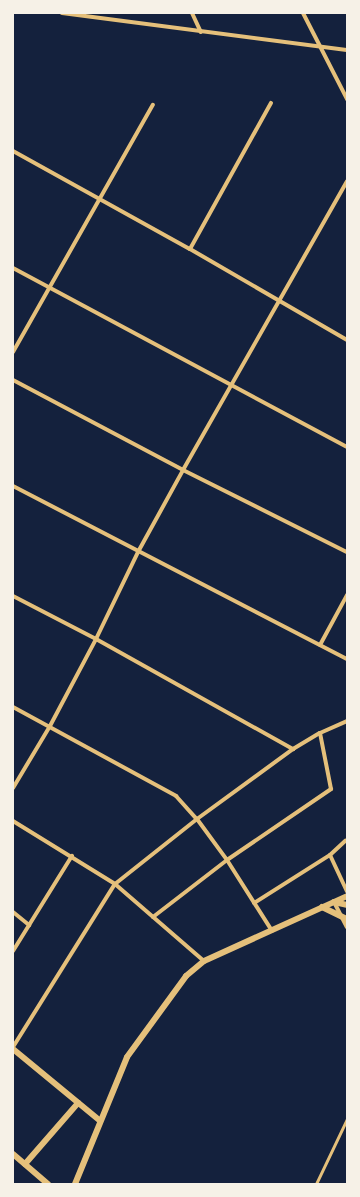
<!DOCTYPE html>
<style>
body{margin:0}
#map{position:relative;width:360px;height:1197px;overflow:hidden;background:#14213d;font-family:"IBM Plex Serif",serif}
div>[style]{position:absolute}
.service>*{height:2.5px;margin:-1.25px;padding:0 1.25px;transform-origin:1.25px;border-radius:1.25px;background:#e5c07b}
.minor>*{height:4px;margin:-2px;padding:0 2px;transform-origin:2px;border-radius:2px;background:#e5c07b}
.tertiary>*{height:6px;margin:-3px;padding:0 3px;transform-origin:3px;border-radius:3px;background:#e5c07b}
span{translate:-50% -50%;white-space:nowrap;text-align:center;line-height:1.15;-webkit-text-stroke:3px #f6f1e7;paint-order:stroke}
.frame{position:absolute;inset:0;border:14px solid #f6f1e7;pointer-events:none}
</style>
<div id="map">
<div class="service">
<div style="left:316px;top:1184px;width:72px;rotate:-64.5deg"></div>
</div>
<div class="minor">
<div style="left:62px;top:13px;width:287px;rotate:7.4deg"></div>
<div style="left:192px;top:13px;width:21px;rotate:65deg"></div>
<div style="left:303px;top:13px;width:97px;rotate:62.9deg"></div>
<div style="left:13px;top:151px;width:202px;rotate:29deg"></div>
<div style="left:190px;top:249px;width:181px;rotate:30.1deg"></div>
<div style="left:190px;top:249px;width:167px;rotate:-61deg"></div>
<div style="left:13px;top:268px;width:379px;rotate:28.2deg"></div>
<div style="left:13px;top:352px;width:284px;rotate:-60.5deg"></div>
<div style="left:13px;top:380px;width:192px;rotate:27.9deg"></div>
<div style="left:183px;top:470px;width:183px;rotate:26.6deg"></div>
<div style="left:13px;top:486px;width:376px;rotate:27.4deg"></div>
<div style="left:13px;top:596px;width:93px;rotate:27.4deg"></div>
<div style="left:96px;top:639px;width:226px;rotate:29.2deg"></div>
<div style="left:320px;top:645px;width:57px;rotate:-61.6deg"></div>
<div style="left:13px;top:707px;width:186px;rotate:28.6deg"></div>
<div style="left:176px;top:796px;width:31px;rotate:48deg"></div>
<div style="left:197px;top:819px;width:51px;rotate:53.8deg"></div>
<div style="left:227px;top:860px;width:84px;rotate:57.6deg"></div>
<div style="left:13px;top:788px;width:72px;rotate:-59.2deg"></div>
<div style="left:50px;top:726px;width:98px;rotate:-62.1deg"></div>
<div style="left:96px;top:639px;width:97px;rotate:-64.2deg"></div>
<div style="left:138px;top:552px;width:94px;rotate:-61.2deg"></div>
<div style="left:183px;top:470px;width:332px;rotate:-60.4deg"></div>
<div style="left:13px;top:821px;width:120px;rotate:31.7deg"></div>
<div style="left:115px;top:884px;width:118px;rotate:40.9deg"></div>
<div style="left:330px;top:855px;width:40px;rotate:65deg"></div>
<div style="left:334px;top:902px;width:28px;rotate:63deg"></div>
<div style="left:254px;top:903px;width:90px;rotate:-32.3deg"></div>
<div style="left:330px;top:855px;width:21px;rotate:-43deg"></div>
<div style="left:13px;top:912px;width:21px;rotate:39deg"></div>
<div style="left:153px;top:917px;width:93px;rotate:-37.6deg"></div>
<div style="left:227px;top:860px;width:126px;rotate:-34.3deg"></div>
<div style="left:331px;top:789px;width:57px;rotate:-101.1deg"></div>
<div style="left:13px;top:951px;width:112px;rotate:-58.2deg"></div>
<div style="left:13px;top:1047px;width:192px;rotate:-58deg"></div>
<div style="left:115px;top:884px;width:105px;rotate:-38.4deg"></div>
<div style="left:197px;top:819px;width:119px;rotate:-36.1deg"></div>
<div style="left:293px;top:749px;width:31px;rotate:-31deg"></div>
<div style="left:320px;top:733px;width:30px;rotate:-24deg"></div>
</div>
<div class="tertiary">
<div style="left:334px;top:902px;width:13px;rotate:13deg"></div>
<div style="left:322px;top:907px;width:28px;rotate:26deg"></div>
<div style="left:13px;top:1049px;width:112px;rotate:39.5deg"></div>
<div style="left:13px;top:1154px;width:46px;rotate:40.6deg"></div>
<div style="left:25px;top:1164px;width:81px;rotate:-49deg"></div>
<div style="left:75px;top:1184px;width:137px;rotate:-67.7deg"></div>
<div style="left:127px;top:1057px;width:100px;rotate:-53.9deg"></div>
<div style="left:186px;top:976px;width:23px;rotate:-40deg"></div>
<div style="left:204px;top:961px;width:157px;rotate:-24.4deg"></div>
</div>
<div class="frame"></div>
</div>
